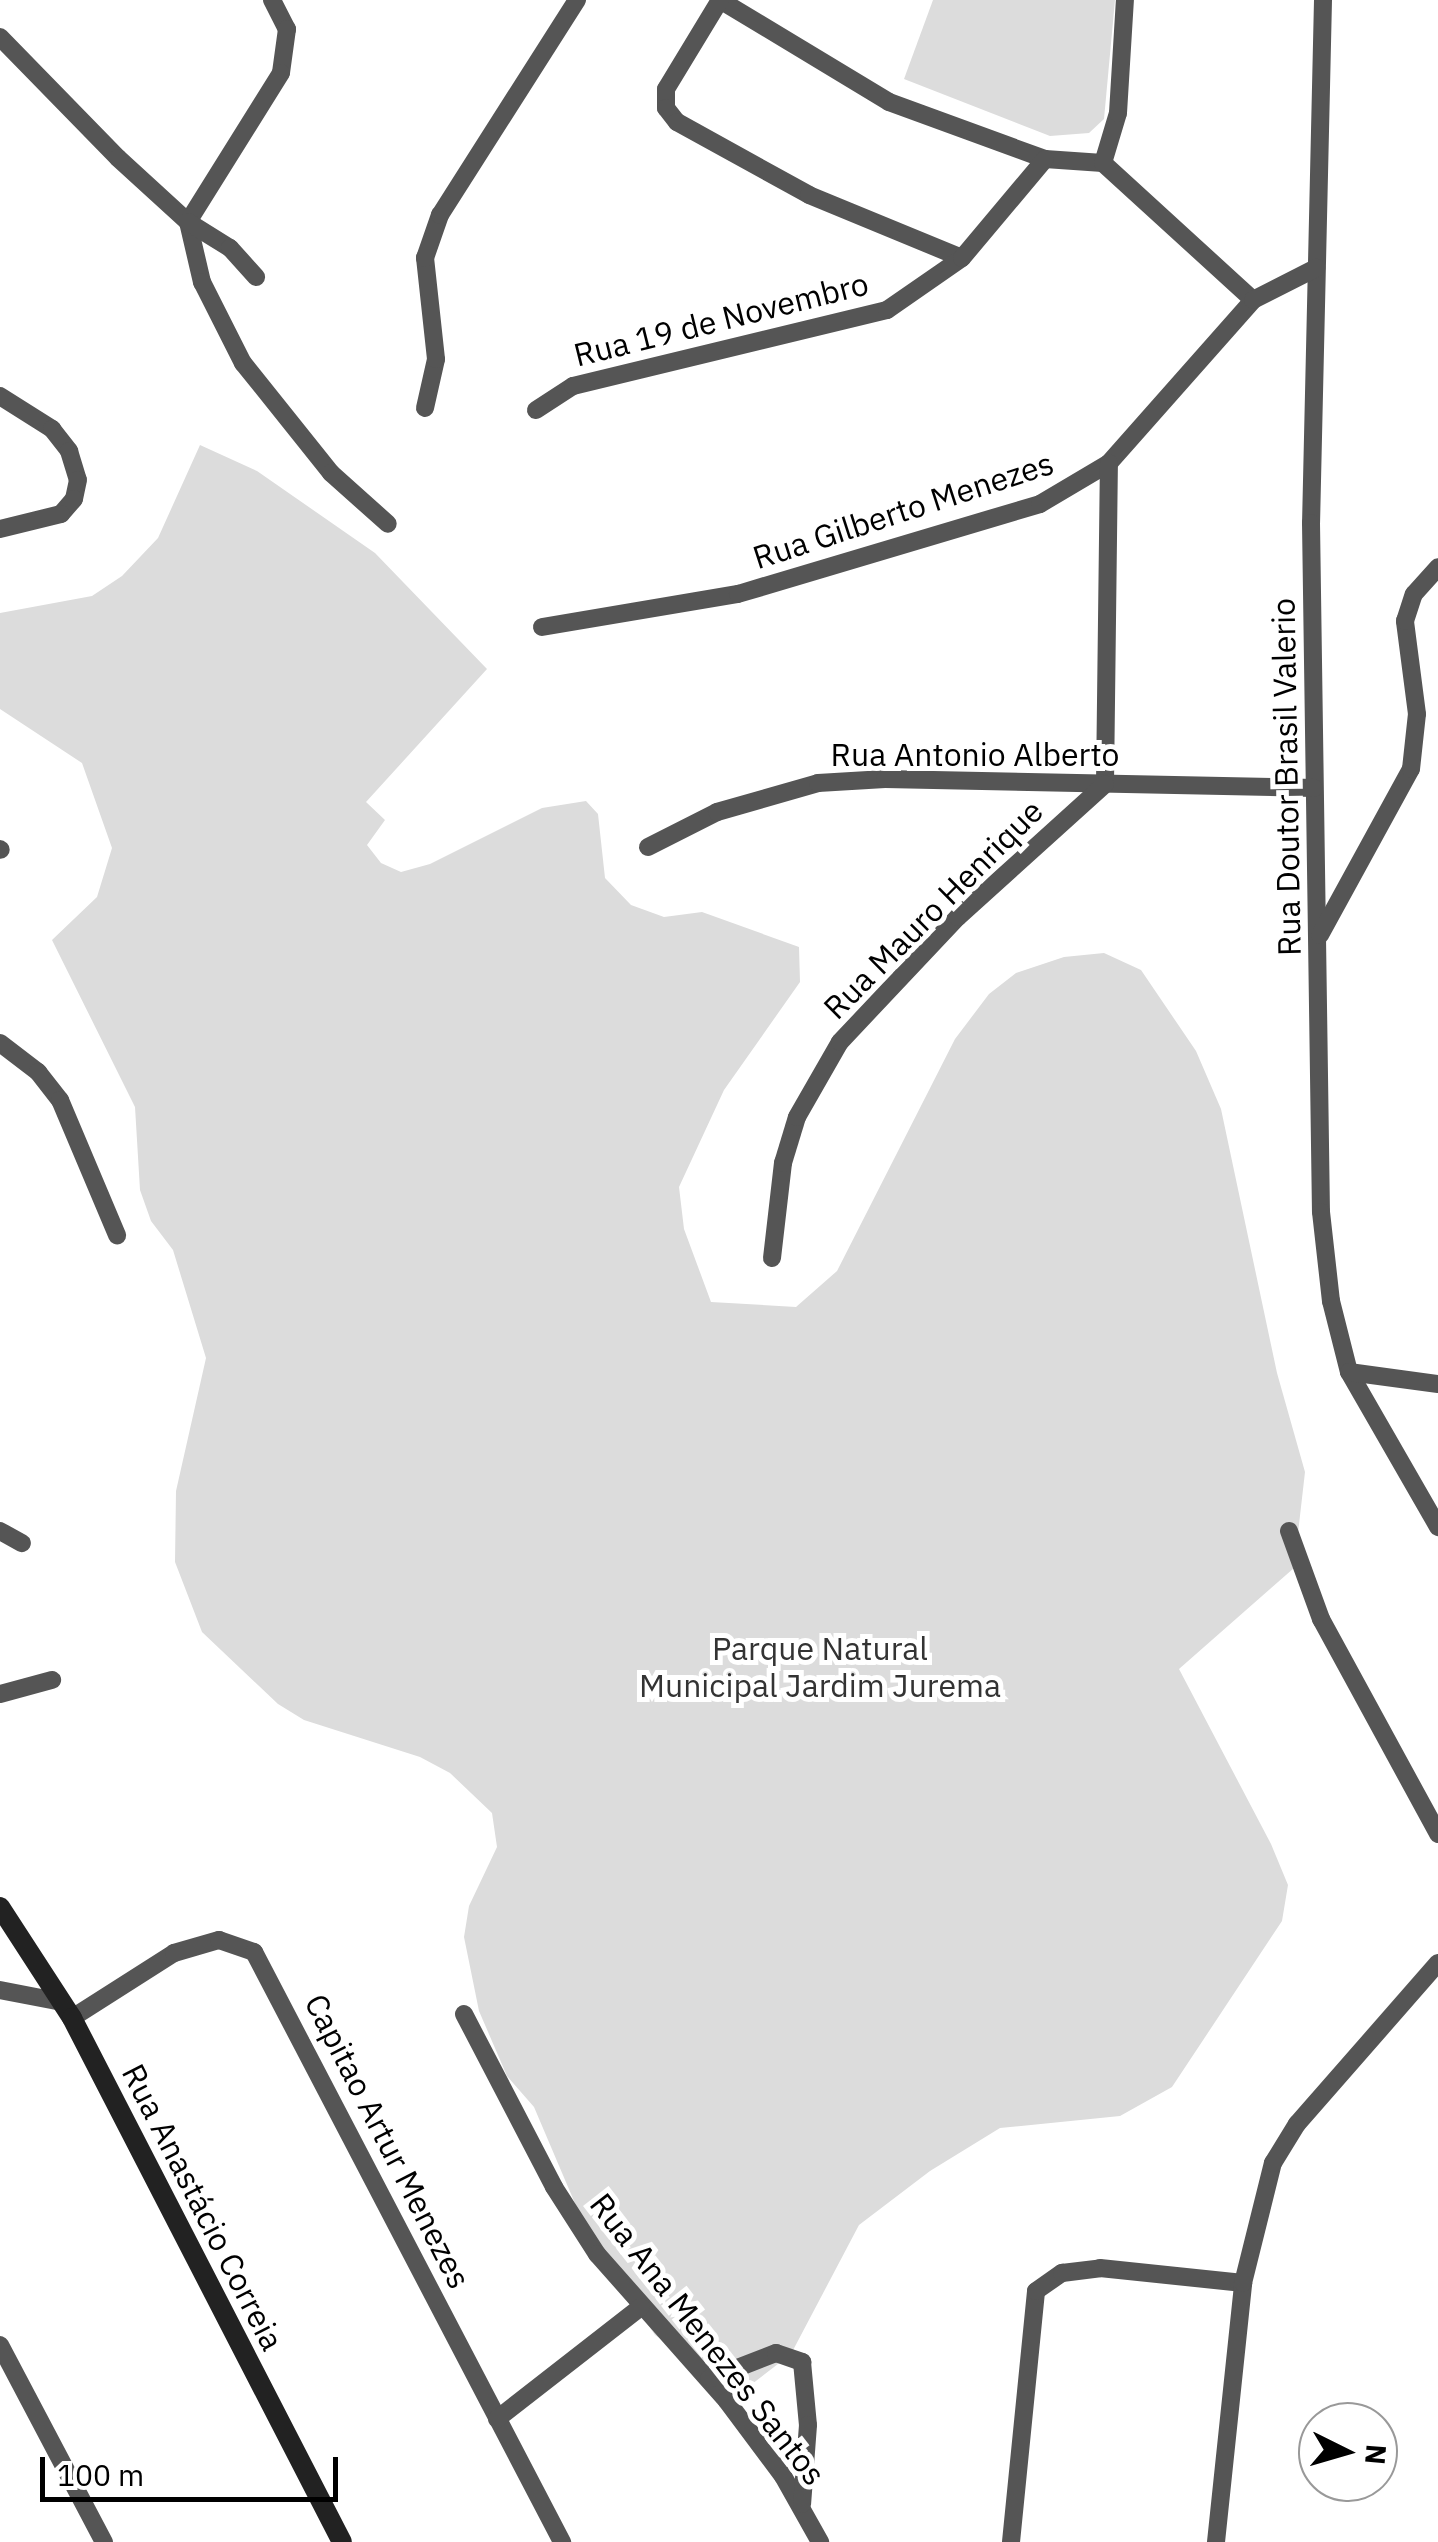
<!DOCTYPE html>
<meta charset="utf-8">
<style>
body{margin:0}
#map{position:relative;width:1438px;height:2542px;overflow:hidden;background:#fff;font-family:"IBM Plex Sans",sans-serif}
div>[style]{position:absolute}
.green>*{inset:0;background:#dcdcdc}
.street>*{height:18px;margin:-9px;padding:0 9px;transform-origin:9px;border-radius:9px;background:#555}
.secondary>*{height:20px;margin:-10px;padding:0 10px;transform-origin:10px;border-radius:10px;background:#222}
span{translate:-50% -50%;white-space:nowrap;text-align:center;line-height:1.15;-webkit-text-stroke:10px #fff;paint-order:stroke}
.street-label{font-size:32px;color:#000}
.park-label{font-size:32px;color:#333}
.north{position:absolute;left:1298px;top:2402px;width:100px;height:100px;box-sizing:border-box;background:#fff;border:2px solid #999;border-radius:50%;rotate:95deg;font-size:28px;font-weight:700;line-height:40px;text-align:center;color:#000}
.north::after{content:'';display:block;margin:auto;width:35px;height:45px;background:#000;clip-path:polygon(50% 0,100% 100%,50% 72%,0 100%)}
.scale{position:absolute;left:40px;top:2457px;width:298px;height:45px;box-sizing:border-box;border:5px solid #000;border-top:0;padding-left:12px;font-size:30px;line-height:35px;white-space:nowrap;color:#000;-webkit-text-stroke:8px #fff;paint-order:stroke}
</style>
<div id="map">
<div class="green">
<div style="clip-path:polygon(933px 0,1115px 0,1104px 119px,1089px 133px,1050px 136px,904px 79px)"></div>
<div style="clip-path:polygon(200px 445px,257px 471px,375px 553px,487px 669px,366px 802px,385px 820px,367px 845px,381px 863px,401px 872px,430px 864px,542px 808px,586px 801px,598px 814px,605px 878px,631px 905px,664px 917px,702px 912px,799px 947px,800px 982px,724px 1090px,679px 1187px,684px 1229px,711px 1302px,796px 1307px,837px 1271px,955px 1039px,989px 994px,1016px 973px,1064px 957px,1104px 953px,1141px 970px,1196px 1051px,1221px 1109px,1277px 1373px,1305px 1472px,1294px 1568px,1179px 1669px,1271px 1844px,1288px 1885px,1282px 1921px,1172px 2087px,1120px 2116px,1000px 2128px,930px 2171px,859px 2225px,791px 2354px,752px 2384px,721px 2382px,655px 2335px,591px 2241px,534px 2107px,507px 2076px,479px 2011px,464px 1937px,469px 1906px,497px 1847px,492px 1813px,450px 1773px,420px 1757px,304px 1720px,278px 1704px,202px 1632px,175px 1562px,176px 1491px,206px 1358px,173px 1250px,151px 1221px,140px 1190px,135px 1107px,52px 940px,97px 897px,112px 848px,82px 763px,0 709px,0 613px,92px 596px,122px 576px,158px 538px)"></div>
</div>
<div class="street">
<div style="left:272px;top:0;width:33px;rotate:63deg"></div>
<div style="left:287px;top:29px;width:44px;rotate:97.8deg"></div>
<div style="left:281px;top:73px;width:176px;rotate:122deg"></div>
<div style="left:188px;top:222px;width:62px;rotate:76.9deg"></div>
<div style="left:202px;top:282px;width:91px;rotate:63.2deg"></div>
<div style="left:243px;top:363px;width:141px;rotate:51.3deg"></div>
<div style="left:331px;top:473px;width:76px;rotate:41.8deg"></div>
<div style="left:720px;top:0;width:197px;rotate:31.1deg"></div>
<div style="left:889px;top:102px;width:166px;rotate:20.1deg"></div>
<div style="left:1045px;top:159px;width:58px;rotate:3.9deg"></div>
<div style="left:1103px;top:163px;width:203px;rotate:42.4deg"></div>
<div style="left:720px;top:0;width:104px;rotate:121.2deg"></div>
<div style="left:666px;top:89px;width:19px;rotate:90deg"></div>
<div style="left:666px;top:108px;width:18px;rotate:52deg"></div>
<div style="left:677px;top:122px;width:151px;rotate:28.9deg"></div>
<div style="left:809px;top:195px;width:165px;rotate:22.4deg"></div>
<div style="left:1323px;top:0;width:523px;rotate:91.31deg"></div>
<div style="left:1311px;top:523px;width:689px;rotate:89.17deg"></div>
<div style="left:1321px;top:1212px;width:90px;rotate:83.6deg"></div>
<div style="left:1331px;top:1301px;width:73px;rotate:75.8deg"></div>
<div style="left:1349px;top:1372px;width:179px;rotate:60.1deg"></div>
<div style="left:0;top:37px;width:169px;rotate:45.7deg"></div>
<div style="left:118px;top:158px;width:95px;rotate:42.4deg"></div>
<div style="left:188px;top:222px;width:49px;rotate:31.8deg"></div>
<div style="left:230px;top:248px;width:39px;rotate:48deg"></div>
<div style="left:1103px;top:163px;width:52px;rotate:-73.3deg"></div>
<div style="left:1118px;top:113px;width:113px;rotate:-86.5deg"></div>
<div style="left:0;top:396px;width:62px;rotate:32.4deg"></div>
<div style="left:52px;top:429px;width:28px;rotate:52deg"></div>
<div style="left:69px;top:451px;width:30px;rotate:73deg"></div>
<div style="left:78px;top:480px;width:19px;rotate:102deg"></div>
<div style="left:74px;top:499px;width:20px;rotate:131deg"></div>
<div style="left:61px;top:514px;width:63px;rotate:166.2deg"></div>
<div style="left:425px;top:408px;width:50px;rotate:-77.3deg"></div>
<div style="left:436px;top:359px;width:102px;rotate:-96.2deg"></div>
<div style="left:425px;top:258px;width:46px;rotate:-70.8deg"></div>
<div style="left:440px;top:215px;width:255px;rotate:-57.5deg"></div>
<div style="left:536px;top:410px;width:44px;rotate:-33deg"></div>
<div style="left:573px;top:386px;width:323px;rotate:-13.6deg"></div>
<div style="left:887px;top:310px;width:91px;rotate:-34.7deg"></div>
<div style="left:962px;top:258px;width:129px;rotate:-50deg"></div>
<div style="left:542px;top:627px;width:199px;rotate:-9.6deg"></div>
<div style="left:738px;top:594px;width:315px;rotate:-16.6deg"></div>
<div style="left:1040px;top:504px;width:80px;rotate:-30.7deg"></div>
<div style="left:1109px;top:463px;width:217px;rotate:-48.5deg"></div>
<div style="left:1253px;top:300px;width:71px;rotate:-26.9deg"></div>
<div style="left:1105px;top:784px;width:321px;rotate:-89.3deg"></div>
<div style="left:648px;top:847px;width:77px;rotate:-26.9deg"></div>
<div style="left:717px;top:812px;width:105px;rotate:-16deg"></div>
<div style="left:818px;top:783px;width:67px;rotate:-3.4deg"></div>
<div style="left:885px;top:779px;width:429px;rotate:1.2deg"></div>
<div style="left:0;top:849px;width:1px;rotate:45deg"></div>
<div style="left:1320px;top:935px;width:189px;rotate:-61.3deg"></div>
<div style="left:1411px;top:769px;width:55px;rotate:-83.8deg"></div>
<div style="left:1417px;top:714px;width:94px;rotate:-97.4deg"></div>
<div style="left:1405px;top:621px;width:28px;rotate:-72deg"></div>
<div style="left:1414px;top:594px;width:36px;rotate:-48deg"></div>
<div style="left:0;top:1043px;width:48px;rotate:37.3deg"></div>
<div style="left:38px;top:1072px;width:36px;rotate:52deg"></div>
<div style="left:60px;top:1100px;width:147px;rotate:67.1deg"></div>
<div style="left:772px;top:1258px;width:96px;rotate:-83.4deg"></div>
<div style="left:783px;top:1163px;width:48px;rotate:-73.1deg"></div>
<div style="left:797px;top:1117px;width:86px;rotate:-60.2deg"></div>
<div style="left:840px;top:1042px;width:172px;rotate:-46.7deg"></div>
<div style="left:958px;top:917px;width:198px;rotate:-42.1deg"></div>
<div style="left:1349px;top:1372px;width:90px;rotate:7.7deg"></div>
<div style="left:0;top:1531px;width:25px;rotate:29deg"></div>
<div style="left:1289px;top:1531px;width:94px;rotate:70deg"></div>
<div style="left:1321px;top:1619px;width:245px;rotate:61.4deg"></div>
<div style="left:0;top:1694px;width:54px;rotate:-15.1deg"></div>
<div style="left:0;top:1990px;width:63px;rotate:11deg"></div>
<div style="left:464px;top:2014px;width:195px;rotate:62.5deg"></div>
<div style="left:554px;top:2187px;width:80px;rotate:57.3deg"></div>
<div style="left:597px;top:2254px;width:196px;rotate:48.5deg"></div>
<div style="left:727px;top:2401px;width:94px;rotate:53.3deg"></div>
<div style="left:783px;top:2476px;width:76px;rotate:60.7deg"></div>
<div style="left:72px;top:2018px;width:121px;rotate:-32.5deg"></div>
<div style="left:174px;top:1953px;width:47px;rotate:-16.1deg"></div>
<div style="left:219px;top:1940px;width:37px;rotate:19deg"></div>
<div style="left:254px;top:1952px;width:666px;rotate:62.43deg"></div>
<div style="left:0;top:2345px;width:223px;rotate:62.2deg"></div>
<div style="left:709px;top:2379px;width:72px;rotate:-21.2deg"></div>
<div style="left:776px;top:2353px;width:28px;rotate:19deg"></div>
<div style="left:802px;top:2362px;width:63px;rotate:84.6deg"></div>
<div style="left:808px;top:2425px;width:79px;rotate:94.3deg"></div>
<div style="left:497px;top:2419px;width:182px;rotate:-37.9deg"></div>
<div style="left:1011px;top:2542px;width:252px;rotate:-84.3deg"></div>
<div style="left:1036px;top:2291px;width:32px;rotate:-35deg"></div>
<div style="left:1062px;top:2273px;width:38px;rotate:-7deg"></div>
<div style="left:1100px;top:2268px;width:144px;rotate:6deg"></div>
<div style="left:1216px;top:2542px;width:260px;rotate:-84deg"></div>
<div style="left:1243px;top:2283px;width:124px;rotate:-76deg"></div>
<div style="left:1273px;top:2163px;width:46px;rotate:-58.4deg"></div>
<div style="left:1297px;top:2124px;width:214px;rotate:-48.8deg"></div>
</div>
<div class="secondary">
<div style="left:0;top:1907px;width:132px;rotate:57deg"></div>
<div style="left:72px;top:2018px;width:589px;rotate:62.74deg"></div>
</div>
<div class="street-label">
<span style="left:721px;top:319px;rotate:-14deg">Rua 19 de Novembro</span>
<span style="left:903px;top:510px;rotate:-18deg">Rua Gilberto Menezes</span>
<span style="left:975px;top:754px">Rua Antonio Alberto</span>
<span style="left:1286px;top:777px;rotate:-91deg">Rua Doutor Brasil Valerio</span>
<span style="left:933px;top:909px;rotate:-45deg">Rua Mauro Henrique</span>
<span style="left:388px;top:2141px;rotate:63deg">Capitao Artur Menezes</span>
<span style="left:203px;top:2207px;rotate:63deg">Rua Anastácio Correia</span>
<span style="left:708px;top:2339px;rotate:52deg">Rua Ana Menezes Santos</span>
</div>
<div class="park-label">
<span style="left:820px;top:1667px">Parque Natural<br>Municipal Jardim Jurema</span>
</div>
<div class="north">N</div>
<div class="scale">100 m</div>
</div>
